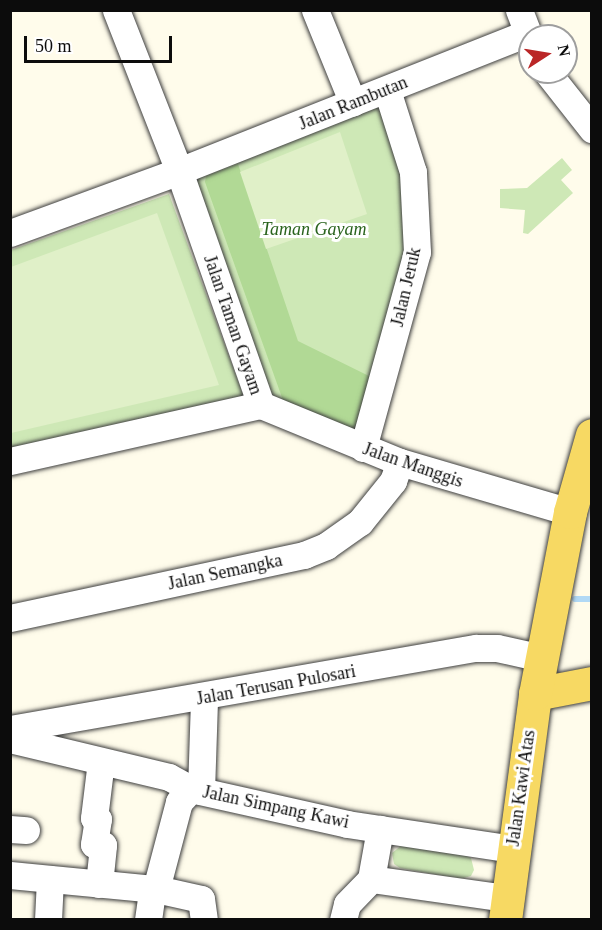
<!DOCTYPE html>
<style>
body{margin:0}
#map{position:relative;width:602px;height:930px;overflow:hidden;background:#fffceb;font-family:Georgia,serif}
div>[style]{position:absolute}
.green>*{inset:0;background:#cee8b6}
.forest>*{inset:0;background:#b1d995}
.pitch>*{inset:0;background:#e0f0c8}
.stream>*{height:6px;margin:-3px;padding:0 3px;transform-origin:3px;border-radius:3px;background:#b1d9f5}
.roads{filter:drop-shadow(0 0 2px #3f3f3f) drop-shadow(0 0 2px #3f3f3f)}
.minor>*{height:27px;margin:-13.5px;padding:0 13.5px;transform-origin:13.5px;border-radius:13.5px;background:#fff}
.major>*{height:33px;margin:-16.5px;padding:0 16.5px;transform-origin:16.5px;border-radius:16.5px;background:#f7d963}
span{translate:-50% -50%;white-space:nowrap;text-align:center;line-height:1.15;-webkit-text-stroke:6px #fff;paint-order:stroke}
.street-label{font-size:18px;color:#0c0c0c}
.park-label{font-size:18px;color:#29631d;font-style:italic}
.frame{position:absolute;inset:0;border:12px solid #0c0c0c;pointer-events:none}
.north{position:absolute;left:518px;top:24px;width:60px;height:60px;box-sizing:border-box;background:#fff;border:2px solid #9e9e9e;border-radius:50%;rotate:78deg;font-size:16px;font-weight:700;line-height:24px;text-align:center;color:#0c0c0c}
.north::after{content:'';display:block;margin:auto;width:21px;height:27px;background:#ba2627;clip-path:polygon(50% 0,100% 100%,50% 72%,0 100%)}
.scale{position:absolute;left:24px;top:36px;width:148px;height:27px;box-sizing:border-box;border:3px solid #0c0c0c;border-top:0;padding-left:8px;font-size:18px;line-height:21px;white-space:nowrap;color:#0c0c0c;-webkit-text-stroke:4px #fff;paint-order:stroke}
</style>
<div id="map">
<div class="green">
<div style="clip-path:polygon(372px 105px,381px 107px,399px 147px,407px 261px,354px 434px,274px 402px,196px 182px,200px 173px)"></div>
<div style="clip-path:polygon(562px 158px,572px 170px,561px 180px,573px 193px,528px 234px,523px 233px,525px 210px,500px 208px,500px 189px,527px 188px)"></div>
<div style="clip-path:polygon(169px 194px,244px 397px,11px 451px,11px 250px)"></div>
<div style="clip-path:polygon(402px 845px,466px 855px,471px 858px,474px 870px,471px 876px,460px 879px,400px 868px,394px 864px,392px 853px)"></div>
</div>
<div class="forest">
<div style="clip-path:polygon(238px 164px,298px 341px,371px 377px,354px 434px,285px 406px,205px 182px,206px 176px)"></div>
</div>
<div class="pitch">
<div style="clip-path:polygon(340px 132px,367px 214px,266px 249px,240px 172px)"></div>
<div style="clip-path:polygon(157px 213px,219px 385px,11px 433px,11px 267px)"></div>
</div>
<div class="stream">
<div style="left:575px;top:599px;width:17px"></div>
</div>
<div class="roads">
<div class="minor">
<div style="left:116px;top:10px;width:173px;rotate:68.6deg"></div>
<div style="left:179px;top:171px;width:374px;rotate:-21.6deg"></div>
<div style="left:315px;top:10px;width:100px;rotate:67.8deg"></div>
<div style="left:519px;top:10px;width:30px;rotate:69deg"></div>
<div style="left:547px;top:72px;width:73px;rotate:51.7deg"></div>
<div style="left:10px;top:233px;width:180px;rotate:-20.1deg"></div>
<div style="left:179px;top:171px;width:248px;rotate:70.7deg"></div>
<div style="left:261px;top:405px;width:150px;rotate:22.3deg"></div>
<div style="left:400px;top:462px;width:177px;rotate:16.4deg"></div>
<div style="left:363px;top:448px;width:203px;rotate:-74.6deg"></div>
<div style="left:417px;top:252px;width:80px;rotate:-92.9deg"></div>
<div style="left:413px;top:172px;width:86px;rotate:-107.6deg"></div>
<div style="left:10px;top:461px;width:257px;rotate:-12.6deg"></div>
<div style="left:10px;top:618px;width:301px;rotate:-12.1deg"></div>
<div style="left:304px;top:555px;width:24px;rotate:-22deg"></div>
<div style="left:326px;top:546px;width:42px;rotate:-35.2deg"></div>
<div style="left:360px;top:522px;width:53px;rotate:-51.2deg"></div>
<div style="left:393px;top:481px;width:20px;rotate:-70deg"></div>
<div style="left:10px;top:729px;width:473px;rotate:-9.9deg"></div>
<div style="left:476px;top:648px;width:21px"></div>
<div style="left:497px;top:648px;width:46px;rotate:12.5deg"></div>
<div style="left:10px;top:739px;width:163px;rotate:13.4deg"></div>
<div style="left:169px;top:777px;width:25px;rotate:29deg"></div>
<div style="left:191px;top:789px;width:160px;rotate:12.6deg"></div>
<div style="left:347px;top:824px;width:167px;rotate:8.6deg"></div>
<div style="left:201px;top:791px;width:92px;rotate:-88.1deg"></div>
<div style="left:10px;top:829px;width:16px;rotate:4deg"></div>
<div style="left:10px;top:875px;width:147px;rotate:5.5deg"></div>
<div style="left:156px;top:889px;width:90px;rotate:-75.2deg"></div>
<div style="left:179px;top:802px;width:18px;rotate:-47deg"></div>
<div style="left:371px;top:879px;width:137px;rotate:8deg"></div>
<div style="left:371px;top:879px;width:51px;rotate:-79.8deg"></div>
<div style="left:99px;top:884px;width:39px;rotate:-84deg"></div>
<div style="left:103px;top:845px;width:9px;rotate:-174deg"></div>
<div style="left:94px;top:844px;width:25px;rotate:-81deg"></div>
<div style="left:98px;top:819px;width:4px;rotate:-166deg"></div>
<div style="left:94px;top:818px;width:57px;rotate:-83deg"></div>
<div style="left:156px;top:889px;width:46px;rotate:12.5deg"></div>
<div style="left:201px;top:899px;width:21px;rotate:82deg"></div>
<div style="left:48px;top:920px;width:41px;rotate:-87.2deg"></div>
<div style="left:148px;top:920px;width:30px;rotate:-82deg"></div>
<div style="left:343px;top:920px;width:16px;rotate:-76deg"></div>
<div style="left:347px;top:904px;width:35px;rotate:-46deg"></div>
</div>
<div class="major">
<div style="left:535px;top:694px;width:58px;rotate:-10.9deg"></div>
<div style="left:505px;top:920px;width:228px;rotate:-82.4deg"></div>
<div style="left:535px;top:694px;width:185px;rotate:-79.1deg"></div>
<div style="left:570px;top:512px;width:80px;rotate:-74.1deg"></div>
</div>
</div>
<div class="street-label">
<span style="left:353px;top:103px;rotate:-22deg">Jalan Rambutan</span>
<span style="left:406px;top:287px;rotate:-77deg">Jalan Jeruk</span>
<span style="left:233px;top:325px;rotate:71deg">Jalan Taman Gayam</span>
<span style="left:413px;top:465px;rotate:19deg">Jalan Manggis</span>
<span style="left:225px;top:572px;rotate:-12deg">Jalan Semangka</span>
<span style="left:276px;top:685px;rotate:-10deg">Jalan Terusan Pulosari</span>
<span style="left:521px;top:788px;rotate:-82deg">Jalan Kawi Atas</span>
<span style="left:276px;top:807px;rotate:12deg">Jalan Simpang Kawi</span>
</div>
<div class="park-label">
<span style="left:314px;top:229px">Taman Gayam</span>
</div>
<div class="frame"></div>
<div class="north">N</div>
<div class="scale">50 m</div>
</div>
